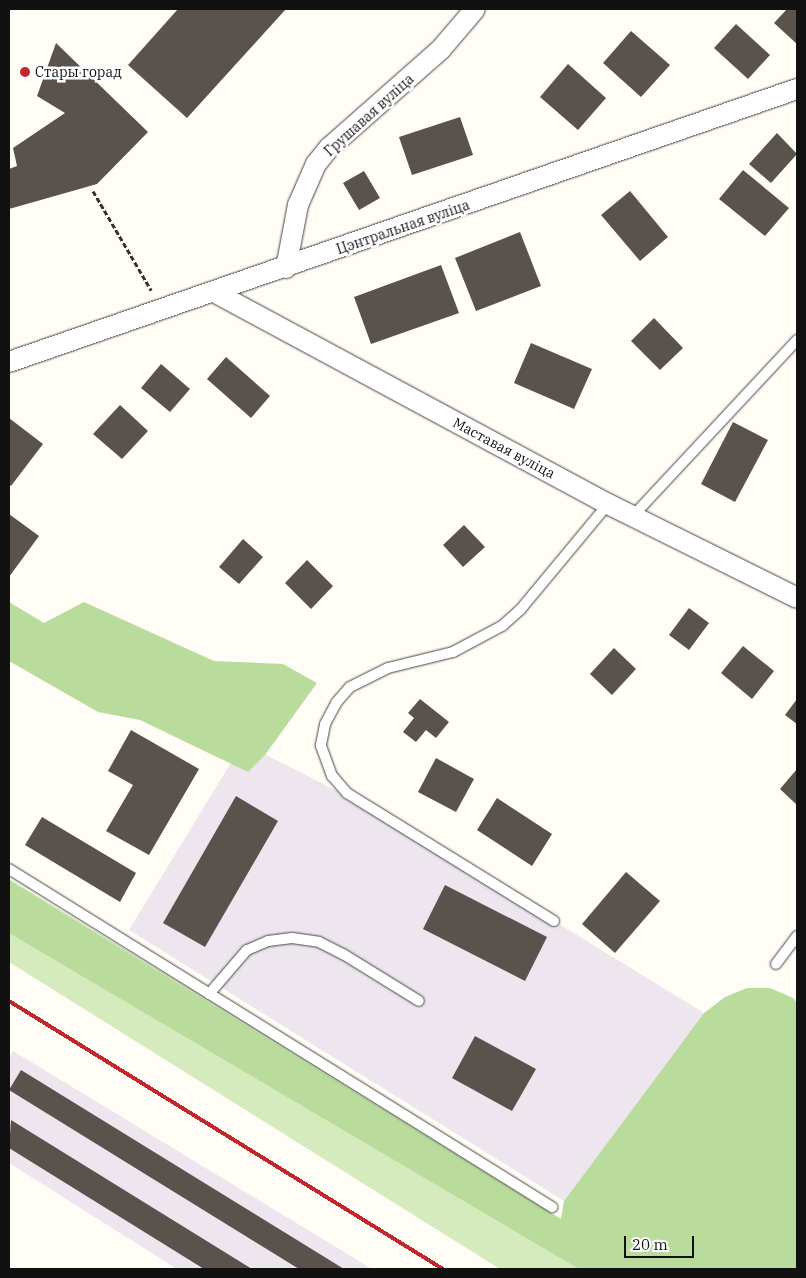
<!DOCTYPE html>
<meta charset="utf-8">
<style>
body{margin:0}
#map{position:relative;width:806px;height:1278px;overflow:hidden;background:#fffdf5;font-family:"IBM Plex Serif",serif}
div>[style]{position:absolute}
.industrial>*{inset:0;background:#eee6ef}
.green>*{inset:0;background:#d5ebbd}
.forest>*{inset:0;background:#b9dc9c}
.building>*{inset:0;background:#5a524d}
.path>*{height:3px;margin-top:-1.5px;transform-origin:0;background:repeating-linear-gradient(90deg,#333 0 5px,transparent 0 7.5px)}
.roads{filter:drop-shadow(0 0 1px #444) drop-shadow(0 0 1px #444)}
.lane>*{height:10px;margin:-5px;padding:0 5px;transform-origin:5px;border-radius:5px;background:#fff}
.street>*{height:20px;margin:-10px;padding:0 10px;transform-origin:10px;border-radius:10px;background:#fff}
.rail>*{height:4px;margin:-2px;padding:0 2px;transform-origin:2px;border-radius:2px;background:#c4262e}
.dots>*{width:14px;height:14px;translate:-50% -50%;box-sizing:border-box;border:2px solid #fff;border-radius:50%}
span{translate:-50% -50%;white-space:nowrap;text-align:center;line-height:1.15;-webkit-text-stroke:5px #fff;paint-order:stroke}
.poi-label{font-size:14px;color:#111}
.left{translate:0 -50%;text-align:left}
.street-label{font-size:14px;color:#111}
.frame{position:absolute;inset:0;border:10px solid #111;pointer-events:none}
.scale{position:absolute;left:624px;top:1236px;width:70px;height:22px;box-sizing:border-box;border:2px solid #111;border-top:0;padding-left:6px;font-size:15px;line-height:18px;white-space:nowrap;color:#111;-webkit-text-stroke:4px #fff;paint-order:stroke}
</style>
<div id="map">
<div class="industrial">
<div style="clip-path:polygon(243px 743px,368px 807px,704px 1013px,564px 1201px,129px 930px)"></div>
<div style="clip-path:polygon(13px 1051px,372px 1269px,177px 1269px,9px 1163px,9px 1058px)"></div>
</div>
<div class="green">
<div style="clip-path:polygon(9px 879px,351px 1086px,561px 1220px,561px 1258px,579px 1269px,500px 1269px,9px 962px)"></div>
</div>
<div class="forest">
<div style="clip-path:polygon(9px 602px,44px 623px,84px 602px,214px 661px,283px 664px,317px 683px,265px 755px,248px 772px,140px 720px,98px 712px,9px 661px)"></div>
<div style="clip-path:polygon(9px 880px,561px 1219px,564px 1201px,704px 1013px,725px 997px,747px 988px,770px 988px,793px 998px,797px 1003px,797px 1269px,579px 1269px,9px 933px)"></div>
</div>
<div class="building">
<div style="clip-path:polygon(178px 9px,286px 9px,187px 118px,128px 65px)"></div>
<div style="clip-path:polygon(787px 9px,797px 9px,797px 44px,774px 23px)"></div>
<div style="clip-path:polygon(736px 24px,770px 55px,748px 79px,714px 48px)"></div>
<div style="clip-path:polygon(631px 31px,670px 65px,641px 97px,603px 63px)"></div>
<div style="clip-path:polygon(56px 43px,148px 132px,97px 184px,9px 209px,9px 169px,17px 166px,13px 148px,65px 113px,37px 96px)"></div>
<div style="clip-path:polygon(568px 64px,606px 98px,578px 130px,540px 97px)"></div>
<div style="clip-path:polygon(460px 117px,473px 155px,412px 175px,399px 137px)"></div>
<div style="clip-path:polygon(777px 133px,797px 154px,771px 183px,749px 164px)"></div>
<div style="clip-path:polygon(743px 170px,789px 208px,765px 236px,719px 199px)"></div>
<div style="clip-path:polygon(364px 171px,380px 198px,359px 210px,343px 183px)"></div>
<div style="clip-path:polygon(630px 191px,668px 237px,640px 261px,601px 215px)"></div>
<div style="clip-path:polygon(520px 232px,541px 286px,476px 311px,455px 258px)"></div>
<div style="clip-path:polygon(441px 265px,459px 313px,371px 344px,354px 297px)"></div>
<div style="clip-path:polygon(654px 318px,683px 348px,660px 370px,631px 341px)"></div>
<div style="clip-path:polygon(531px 343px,592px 369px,574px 409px,514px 383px)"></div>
<div style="clip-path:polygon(226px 357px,270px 396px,251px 418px,207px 379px)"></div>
<div style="clip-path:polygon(161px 364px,190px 389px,170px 412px,141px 388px)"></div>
<div style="clip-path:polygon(120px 405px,148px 431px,122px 459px,93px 434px)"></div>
<div style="clip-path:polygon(9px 418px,43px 444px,11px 486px,9px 484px)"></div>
<div style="clip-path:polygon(733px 422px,768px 440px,735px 502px,701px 484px)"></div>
<div style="clip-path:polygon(9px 514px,39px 536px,9px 577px)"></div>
<div style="clip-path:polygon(464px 525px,485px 547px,463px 567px,443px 545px)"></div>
<div style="clip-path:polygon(243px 539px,263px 557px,239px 584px,219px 567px)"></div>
<div style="clip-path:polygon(307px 560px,333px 586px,311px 609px,285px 583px)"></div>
<div style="clip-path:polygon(689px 608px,709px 623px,689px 650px,669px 635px)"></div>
<div style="clip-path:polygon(743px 646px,774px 671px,752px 699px,721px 673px)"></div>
<div style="clip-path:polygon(614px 648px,636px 669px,612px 695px,590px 674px)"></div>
<div style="clip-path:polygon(420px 699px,449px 722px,436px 738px,426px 730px,416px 742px,403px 732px,414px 718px,408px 713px)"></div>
<div style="clip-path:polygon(797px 699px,797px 724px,785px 715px)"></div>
<div style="clip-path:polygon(131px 730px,199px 769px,149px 855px,106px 831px,133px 785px,108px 771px)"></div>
<div style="clip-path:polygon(436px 758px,474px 779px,456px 812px,418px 792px)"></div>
<div style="clip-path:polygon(797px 769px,797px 805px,780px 789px)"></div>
<div style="clip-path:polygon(236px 796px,278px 821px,205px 947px,163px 923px)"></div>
<div style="clip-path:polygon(497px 798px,552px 834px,532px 866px,477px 830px)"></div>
<div style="clip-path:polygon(42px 817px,136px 873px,120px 902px,25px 845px)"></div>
<div style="clip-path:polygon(626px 872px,660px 901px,615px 953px,582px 924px)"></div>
<div style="clip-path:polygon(445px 885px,547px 937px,525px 981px,423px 929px)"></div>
<div style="clip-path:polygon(475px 1036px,536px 1069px,512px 1111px,452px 1078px)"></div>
<div style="clip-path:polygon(21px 1070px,344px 1269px,299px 1269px,9px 1090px)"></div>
<div style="clip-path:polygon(11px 1120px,252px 1269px,204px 1269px,9px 1148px)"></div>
</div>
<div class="path">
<div style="left:93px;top:191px;width:115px;rotate:59.6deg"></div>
</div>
<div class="roads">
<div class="lane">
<div style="left:632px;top:517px;width:242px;rotate:-47deg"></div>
<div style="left:9px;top:869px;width:640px;rotate:31.9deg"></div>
<div style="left:554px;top:921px;width:243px;rotate:-148.3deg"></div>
<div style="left:347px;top:793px;width:23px;rotate:-131deg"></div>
<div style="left:332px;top:776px;width:33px;rotate:-110deg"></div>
<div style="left:321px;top:745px;width:21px;rotate:-79deg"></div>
<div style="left:325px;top:724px;width:24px;rotate:-62deg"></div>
<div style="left:336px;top:703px;width:21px;rotate:-49deg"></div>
<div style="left:350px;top:687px;width:42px;rotate:-26.6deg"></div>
<div style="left:388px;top:668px;width:67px;rotate:-13.8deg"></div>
<div style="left:453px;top:652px;width:55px;rotate:-28deg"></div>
<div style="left:502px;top:626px;width:24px;rotate:-42deg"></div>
<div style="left:520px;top:610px;width:138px;rotate:-50.3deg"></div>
<div style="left:776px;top:964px;width:35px;rotate:-53deg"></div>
<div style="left:209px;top:994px;width:58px;rotate:-49.2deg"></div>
<div style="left:247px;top:950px;width:23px;rotate:-23deg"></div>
<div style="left:268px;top:941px;width:24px;rotate:-7deg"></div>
<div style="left:292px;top:938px;width:27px;rotate:8deg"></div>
<div style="left:319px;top:942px;width:27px;rotate:27deg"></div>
<div style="left:343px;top:954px;width:89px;rotate:31.7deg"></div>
</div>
<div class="street">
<div style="left:286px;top:268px;width:64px;rotate:-79.2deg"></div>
<div style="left:298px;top:205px;width:45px;rotate:-66.3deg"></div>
<div style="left:316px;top:164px;width:22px;rotate:-51deg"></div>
<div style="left:330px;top:147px;width:148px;rotate:-41.4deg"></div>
<div style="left:441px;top:49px;width:52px;rotate:-49.6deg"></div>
<div style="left:214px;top:292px;width:447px;rotate:28.3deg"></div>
<div style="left:608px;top:504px;width:211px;rotate:26.4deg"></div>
<div style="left:9px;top:362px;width:834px;rotate:-19.11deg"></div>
</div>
</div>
<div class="rail">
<div style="left:9px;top:1001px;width:510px;rotate:31.7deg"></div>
</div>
<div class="dots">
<div style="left:25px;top:72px;background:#c4262e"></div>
</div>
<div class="poi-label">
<span class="left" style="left:35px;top:72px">Стары горад</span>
</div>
<div class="street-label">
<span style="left:369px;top:115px;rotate:-42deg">Грушавая вуліца</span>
<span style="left:403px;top:227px;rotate:-19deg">Цэнтральная вуліца</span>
<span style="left:504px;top:448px;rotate:28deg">Маставая вуліца</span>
</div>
<div class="frame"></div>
<div class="scale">20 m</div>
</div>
